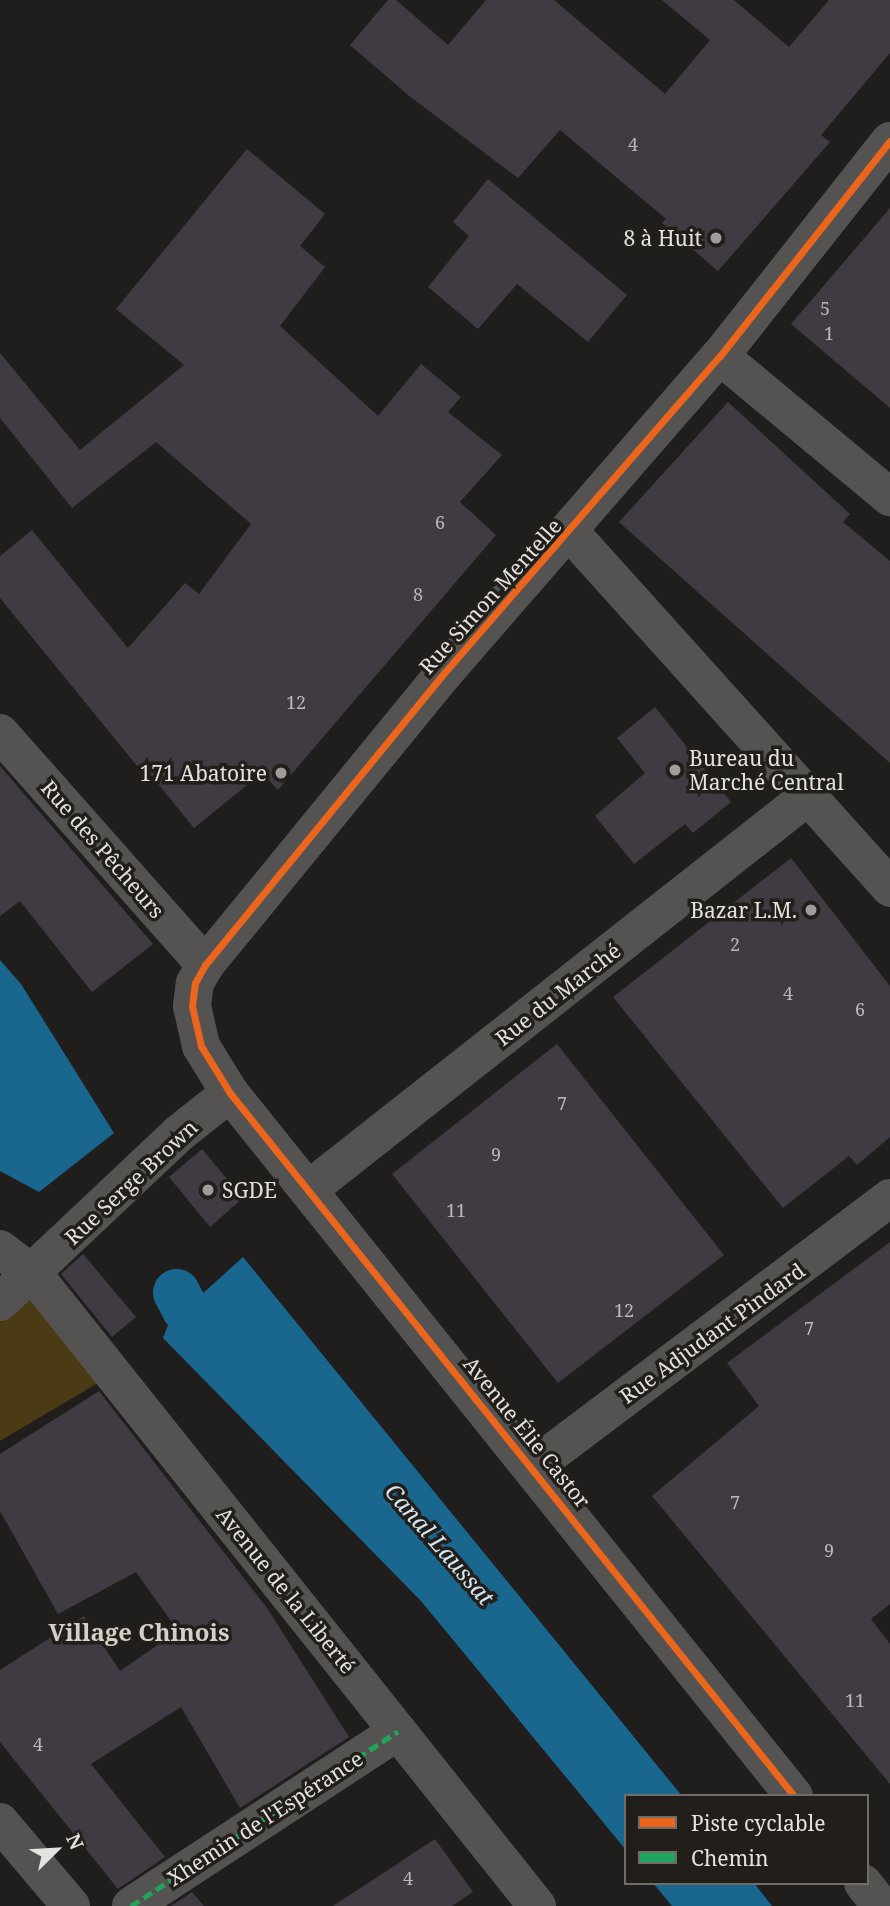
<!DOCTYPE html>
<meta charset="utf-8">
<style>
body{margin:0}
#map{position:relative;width:890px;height:1906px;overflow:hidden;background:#201e1c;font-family:"Noto Serif",serif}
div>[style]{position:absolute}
.green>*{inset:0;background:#4a3b15}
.water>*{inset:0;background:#19668f}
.canal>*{height:47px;margin:-23.5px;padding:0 23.5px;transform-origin:23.5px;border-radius:23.5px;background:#19668f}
.building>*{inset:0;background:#403a42}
.minor>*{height:38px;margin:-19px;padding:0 19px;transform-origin:19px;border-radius:19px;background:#545351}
.quiet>*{height:5px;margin-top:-2.5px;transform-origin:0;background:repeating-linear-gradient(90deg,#20a55d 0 10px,transparent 0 15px)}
.cycleway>*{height:7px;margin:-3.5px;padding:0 3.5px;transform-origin:3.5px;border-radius:3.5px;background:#eb651d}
.dots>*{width:19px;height:19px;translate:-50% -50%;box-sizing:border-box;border:4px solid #221f1a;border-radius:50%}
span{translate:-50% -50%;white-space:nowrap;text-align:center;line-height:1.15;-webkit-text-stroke:7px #221f1a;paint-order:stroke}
.number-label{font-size:18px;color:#bbb8b8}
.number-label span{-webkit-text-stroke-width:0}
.poi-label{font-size:21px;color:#e4e2df}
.right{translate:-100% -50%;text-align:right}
.left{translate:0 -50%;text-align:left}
.street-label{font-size:21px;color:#e4e2df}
.water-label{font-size:23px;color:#d3e6f3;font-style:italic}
.quarter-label{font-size:24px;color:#d3d0c9;font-weight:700}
.legend{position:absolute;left:624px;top:1794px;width:245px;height:91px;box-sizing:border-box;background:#221f1a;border:2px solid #706d69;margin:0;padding:9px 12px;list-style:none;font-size:21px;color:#e4e2df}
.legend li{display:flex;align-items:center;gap:14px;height:35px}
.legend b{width:35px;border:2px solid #706d69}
.north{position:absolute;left:21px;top:1815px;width:70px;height:70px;-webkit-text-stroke:5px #221f1a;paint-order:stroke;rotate:66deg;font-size:19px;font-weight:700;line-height:28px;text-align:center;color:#e4e2df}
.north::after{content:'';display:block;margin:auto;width:24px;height:32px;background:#e4e2df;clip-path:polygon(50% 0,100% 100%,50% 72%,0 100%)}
</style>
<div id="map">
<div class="green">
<div style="clip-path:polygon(37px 1293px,103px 1380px,0 1441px,0 1322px)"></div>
</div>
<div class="water">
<div style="clip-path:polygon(0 960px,21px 984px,114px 1133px,39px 1192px,0 1171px)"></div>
<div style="clip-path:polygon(243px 1257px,682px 1796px,626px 1796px,626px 1850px,421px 1601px,163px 1338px,168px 1325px)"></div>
<div style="clip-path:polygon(653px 1883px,754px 1883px,772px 1906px,672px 1906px)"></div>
</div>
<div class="canal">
<div style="left:176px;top:1292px;width:19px;rotate:62deg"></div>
<div style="left:185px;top:1309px;width:65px;rotate:40deg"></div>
</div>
<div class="building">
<div style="clip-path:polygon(388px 0,396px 0,448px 45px,486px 0,554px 0,665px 94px,710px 40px,662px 0,734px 0,789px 47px,829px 0,890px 0,890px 53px,821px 135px,830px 142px,718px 271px,662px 223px,666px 219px,560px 130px,518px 178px,408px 95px,350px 45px)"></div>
<div style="clip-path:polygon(247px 149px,325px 214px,300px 246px,325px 267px,280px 326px,378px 416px,421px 364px,461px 397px,448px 412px,502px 455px,460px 502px,496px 535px,278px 790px,262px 773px,194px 828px,146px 769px,142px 772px,0 598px,0 556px,32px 530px,128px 648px,185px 583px,199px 594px,251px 524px,156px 442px,72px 508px,0 418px,0 353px,80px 450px,184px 365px,116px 309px)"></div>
<div style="clip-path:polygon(488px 179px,627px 295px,588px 342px,517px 284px,478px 329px,428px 287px,469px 236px,453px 222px)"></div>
<div style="clip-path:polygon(890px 208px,890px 408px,791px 324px)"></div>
<div style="clip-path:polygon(728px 402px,850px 514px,843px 522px,890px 561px,890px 763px,619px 522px)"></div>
<div style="clip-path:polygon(655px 707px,731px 802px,693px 833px,685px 824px,634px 864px,595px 816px,645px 773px,617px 738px)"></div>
<div style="clip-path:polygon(0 766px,153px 944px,92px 992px,20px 901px,0 916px)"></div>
<div style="clip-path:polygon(791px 858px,890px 986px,890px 1137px,857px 1165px,849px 1156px,783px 1208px,613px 997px)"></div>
<div style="clip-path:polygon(557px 1044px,724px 1255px,558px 1383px,392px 1174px)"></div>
<div style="clip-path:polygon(202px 1149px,243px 1198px,210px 1227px,169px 1177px)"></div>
<div style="clip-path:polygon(890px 1242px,890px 1604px,871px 1619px,890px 1644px,890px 1784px,652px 1496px,759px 1406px,727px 1363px)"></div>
<div style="clip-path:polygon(83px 1254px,136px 1317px,112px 1337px,61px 1274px)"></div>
<div style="clip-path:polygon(99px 1391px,267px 1608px,349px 1737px,240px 1808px,181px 1707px,91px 1764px,165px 1857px,118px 1889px,0 1742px,0 1670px,84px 1616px,120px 1671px,178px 1631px,136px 1572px,58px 1614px,0 1511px,0 1454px)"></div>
<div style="clip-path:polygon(435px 1839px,473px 1892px,452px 1906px,333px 1906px)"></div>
<div style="clip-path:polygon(192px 1892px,204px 1906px,171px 1906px)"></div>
</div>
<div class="minor">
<div style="left:720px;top:356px;width:221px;rotate:39.7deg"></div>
<div style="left:570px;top:532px;width:479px;rotate:48deg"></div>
<div style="left:0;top:733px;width:310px;rotate:48.5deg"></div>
<div style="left:308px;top:1190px;width:635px;rotate:-38.22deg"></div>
<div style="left:0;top:1249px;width:43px;rotate:37.4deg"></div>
<div style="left:34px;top:1275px;width:807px;rotate:51.44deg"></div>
<div style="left:0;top:1302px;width:245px;rotate:-43.3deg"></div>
<div style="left:178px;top:1134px;width:66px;rotate:-38.3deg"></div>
<div style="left:533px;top:1467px;width:447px;rotate:-37deg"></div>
<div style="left:794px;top:1796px;width:901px;rotate:-128.74deg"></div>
<div style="left:230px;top:1093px;width:55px;rotate:-121.7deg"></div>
<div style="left:201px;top:1046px;width:41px;rotate:-102.7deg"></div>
<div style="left:192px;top:1006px;width:23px;rotate:-83deg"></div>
<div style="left:195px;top:983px;width:21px;rotate:-61deg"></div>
<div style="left:205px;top:965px;width:377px;rotate:-50.7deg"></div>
<div style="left:444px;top:673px;width:420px;rotate:-49deg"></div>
<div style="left:720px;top:356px;width:274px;rotate:-51.7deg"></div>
<div style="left:0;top:1822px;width:110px;rotate:49.8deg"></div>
<div style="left:863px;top:1883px;width:29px;rotate:52deg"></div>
<div style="left:131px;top:1906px;width:319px;rotate:-33.2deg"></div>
</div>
<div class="quiet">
<div style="left:131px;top:1906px;width:319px;rotate:-33.2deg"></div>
</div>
<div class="cycleway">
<div style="left:794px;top:1796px;width:901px;rotate:-128.74deg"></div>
<div style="left:230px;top:1093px;width:55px;rotate:-121.7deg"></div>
<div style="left:201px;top:1046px;width:41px;rotate:-102.7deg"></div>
<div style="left:192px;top:1006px;width:23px;rotate:-83deg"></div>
<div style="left:195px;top:983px;width:21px;rotate:-61deg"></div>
<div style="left:205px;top:965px;width:377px;rotate:-50.7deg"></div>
<div style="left:444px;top:673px;width:420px;rotate:-49deg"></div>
<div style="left:720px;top:356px;width:274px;rotate:-51.7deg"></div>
</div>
<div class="dots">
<div style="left:716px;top:238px;background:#9f9d9b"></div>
<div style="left:675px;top:770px;background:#9f9d9b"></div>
<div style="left:281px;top:773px;background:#9f9d9b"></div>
<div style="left:811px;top:910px;background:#9f9d9b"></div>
<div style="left:208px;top:1190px;background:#9f9d9b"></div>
</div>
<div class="number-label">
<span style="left:633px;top:144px">4</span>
<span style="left:825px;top:308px">5</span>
<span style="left:829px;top:333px">1</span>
<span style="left:440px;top:522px">6</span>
<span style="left:418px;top:594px">8</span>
<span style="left:296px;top:702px">12</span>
<span style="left:735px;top:944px">2</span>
<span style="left:788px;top:993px">4</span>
<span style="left:860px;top:1009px">6</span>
<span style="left:562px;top:1103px">7</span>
<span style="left:496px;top:1154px">9</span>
<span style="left:456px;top:1210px">11</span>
<span style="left:624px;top:1310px">12</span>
<span style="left:809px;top:1328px">7</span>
<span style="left:735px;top:1502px">7</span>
<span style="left:829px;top:1550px">9</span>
<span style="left:855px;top:1700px">11</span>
<span style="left:38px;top:1744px">4</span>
<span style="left:408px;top:1878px">4</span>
</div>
<div class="poi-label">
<span class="right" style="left:702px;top:238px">8 à Huit</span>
<span class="left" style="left:689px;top:770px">Bureau du<br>Marché Central</span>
<span class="right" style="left:267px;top:773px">171 Abatoire</span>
<span class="right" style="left:797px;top:910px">Bazar L.M.</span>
<span class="left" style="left:222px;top:1190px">SGDE</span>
</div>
<div class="street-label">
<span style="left:490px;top:596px;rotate:-48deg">Rue Simon Mentelle</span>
<span style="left:103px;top:849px;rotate:49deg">Rue des Pêcheurs</span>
<span style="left:558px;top:994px;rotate:-38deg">Rue du Marché</span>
<span style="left:131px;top:1182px;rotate:-43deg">Rue Serge Brown</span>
<span style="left:712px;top:1333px;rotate:-36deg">Rue Adjudant Pindard</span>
<span style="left:527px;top:1432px;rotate:51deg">Avenue Élie Castor</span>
<span style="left:286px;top:1590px;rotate:51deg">Avenue de la Liberté</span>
<span style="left:265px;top:1818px;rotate:-33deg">Xhemin de l'Espérance</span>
</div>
<div class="water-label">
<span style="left:440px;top:1544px;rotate:49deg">Canal Laussat</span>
</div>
<div class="quarter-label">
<span style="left:139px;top:1632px">Village Chinois</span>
</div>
<ul class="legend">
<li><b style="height:9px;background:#eb651d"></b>Piste cyclable</li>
<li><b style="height:9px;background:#20a55d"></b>Chemin</li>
</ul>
<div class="north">N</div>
</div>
